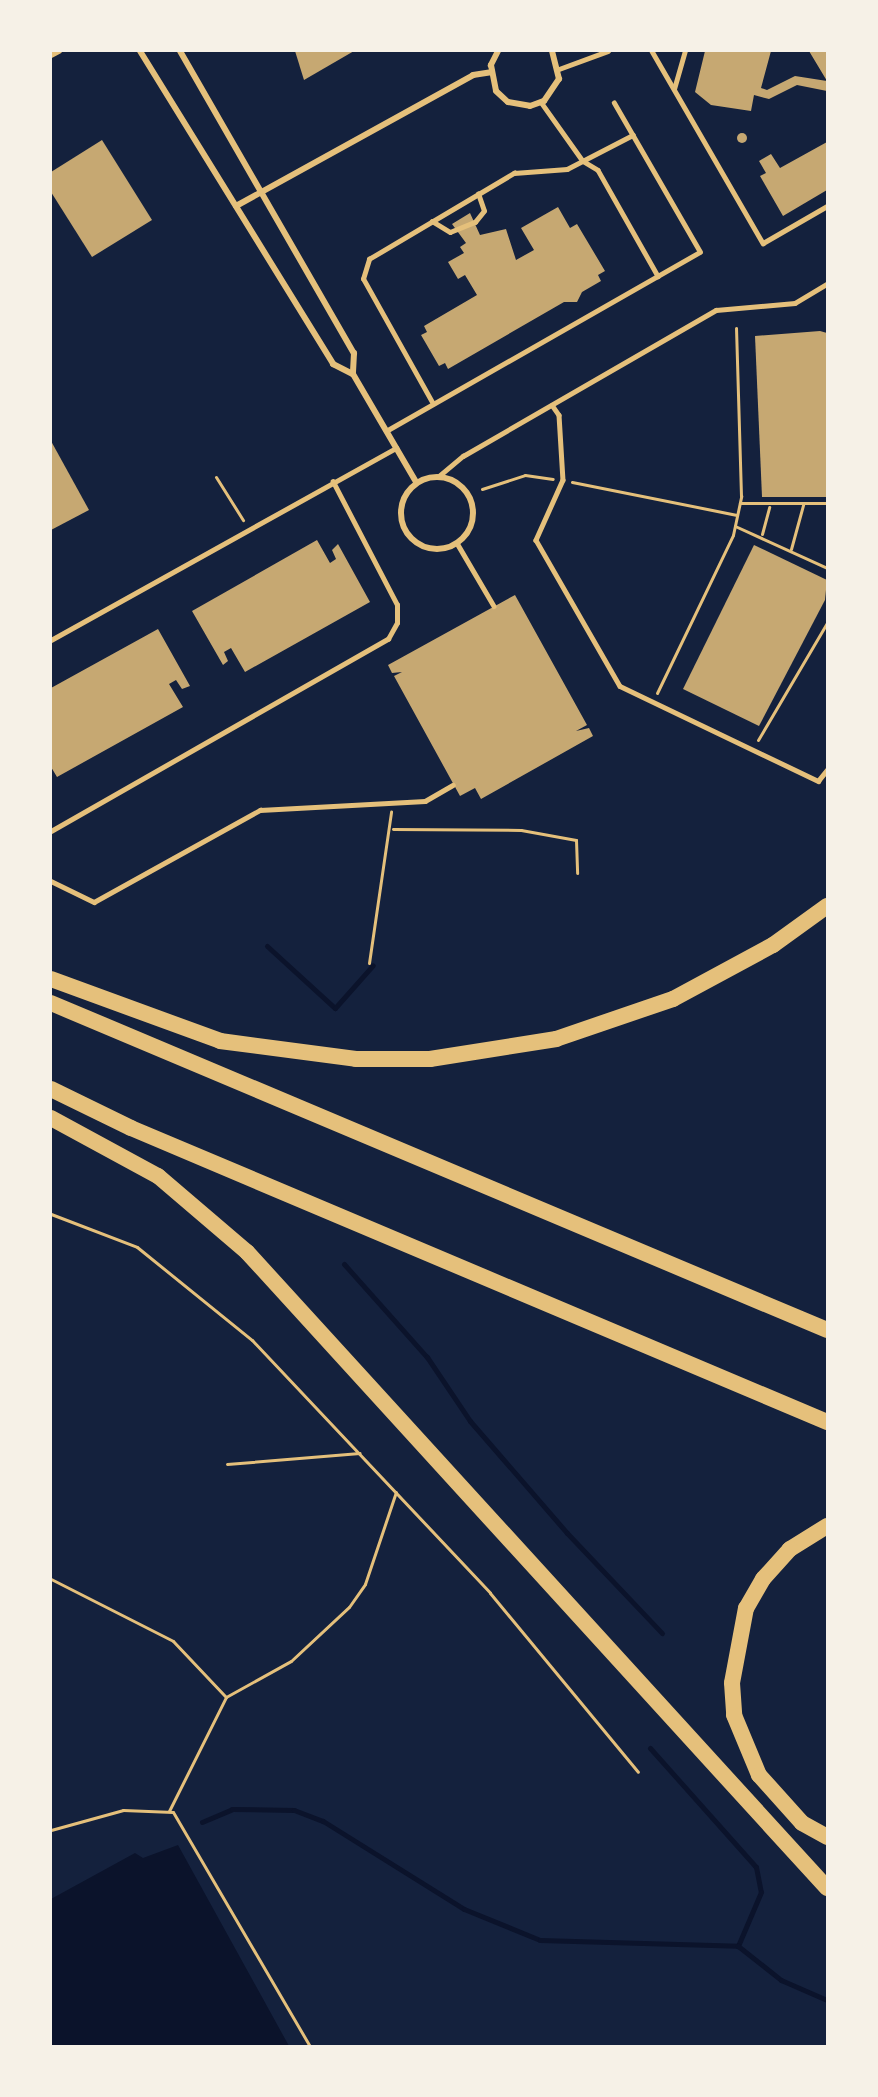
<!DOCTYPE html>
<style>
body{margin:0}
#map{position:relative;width:878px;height:2097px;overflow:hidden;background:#14213d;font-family:Mulish,sans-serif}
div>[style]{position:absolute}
.water>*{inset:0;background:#0b132b}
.stream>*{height:5px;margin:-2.5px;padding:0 2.5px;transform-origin:2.5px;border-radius:2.5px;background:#0b132b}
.building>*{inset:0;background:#c6a872}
.round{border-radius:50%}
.path>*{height:3px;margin:-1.5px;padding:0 1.5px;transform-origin:1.5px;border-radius:1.5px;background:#e5c07b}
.service>*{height:4.5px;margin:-2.25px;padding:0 2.25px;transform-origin:2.25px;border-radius:2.25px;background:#e5c07b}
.minor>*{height:6px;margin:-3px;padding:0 3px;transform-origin:3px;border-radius:3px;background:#e5c07b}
.minor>.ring{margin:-3px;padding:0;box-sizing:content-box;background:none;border:6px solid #e5c07b;border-radius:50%}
.motorway>*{height:16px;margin:-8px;padding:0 8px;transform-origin:8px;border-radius:8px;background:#e5c07b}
span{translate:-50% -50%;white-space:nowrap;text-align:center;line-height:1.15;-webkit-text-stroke:4.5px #f6f1e7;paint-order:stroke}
.frame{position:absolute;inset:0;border:52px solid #f6f1e7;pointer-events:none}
</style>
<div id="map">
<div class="water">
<div style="clip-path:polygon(178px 1845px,289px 2046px,51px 2046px,51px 1899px,135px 1853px,143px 1858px)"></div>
</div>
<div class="stream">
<div style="left:267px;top:946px;width:92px;rotate:42.4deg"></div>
<div style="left:335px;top:1008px;width:57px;rotate:-48.5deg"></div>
<div style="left:344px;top:1264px;width:125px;rotate:48.3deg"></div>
<div style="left:427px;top:1357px;width:77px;rotate:56.1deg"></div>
<div style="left:470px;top:1421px;width:148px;rotate:49.1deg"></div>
<div style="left:567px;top:1533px;width:138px;rotate:46.5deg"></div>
<div style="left:650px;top:1748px;width:159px;rotate:48.3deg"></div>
<div style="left:756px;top:1867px;width:25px;rotate:79deg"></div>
<div style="left:761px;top:1892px;width:59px;rotate:113.1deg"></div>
<div style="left:202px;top:1822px;width:33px;rotate:-23deg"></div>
<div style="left:232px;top:1809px;width:62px;rotate:0.9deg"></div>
<div style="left:294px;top:1810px;width:31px;rotate:21deg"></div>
<div style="left:323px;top:1821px;width:166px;rotate:32deg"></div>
<div style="left:464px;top:1909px;width:82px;rotate:22.2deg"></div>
<div style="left:540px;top:1940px;width:198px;rotate:1.7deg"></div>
<div style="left:738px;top:1946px;width:55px;rotate:38.3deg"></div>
<div style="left:781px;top:1980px;width:50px;rotate:23.5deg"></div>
</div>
<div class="building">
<div style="clip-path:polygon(295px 51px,354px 51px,304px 80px)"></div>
<div style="clip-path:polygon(705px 51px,771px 51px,761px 88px,767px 90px,795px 76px,827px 81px,809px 51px,827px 51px,827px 91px,797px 85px,769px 99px,754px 95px,751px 111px,711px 105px,695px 92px)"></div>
<div class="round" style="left:737px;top:133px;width:10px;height:10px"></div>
<div style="clip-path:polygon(102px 140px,152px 220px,92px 257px,51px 192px,51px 172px)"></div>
<div style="clip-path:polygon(827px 142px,827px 190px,783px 216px,760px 176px,766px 173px,759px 161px,771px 154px,780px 168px)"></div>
<div style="clip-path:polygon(558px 207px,570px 228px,577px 224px,605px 271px,598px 275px,601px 281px,582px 292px,577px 302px,564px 302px,448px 369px,445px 363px,439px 366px,421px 335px,427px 332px,424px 326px,477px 295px,465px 275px,458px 279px,448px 262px,464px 253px,460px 247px,466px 243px,452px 224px,470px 213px,480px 235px,506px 229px,516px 260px,534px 250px,521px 228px)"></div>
<div style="clip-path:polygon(820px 331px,827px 333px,827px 497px,762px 497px,755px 336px)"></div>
<div style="clip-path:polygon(51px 441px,89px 510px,51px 530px)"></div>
<div style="clip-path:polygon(317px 540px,330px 563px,336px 559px,332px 550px,338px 544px,370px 602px,245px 672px,231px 648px,224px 652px,228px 661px,223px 665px,192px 611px)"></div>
<div style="clip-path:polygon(754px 545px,827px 580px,825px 600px,759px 726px,683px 689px)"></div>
<div style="clip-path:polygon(515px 595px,587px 725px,576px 731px,589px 728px,593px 736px,481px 799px,475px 788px,460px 796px,394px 676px,402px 672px,392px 673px,388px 665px)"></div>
<div style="clip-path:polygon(158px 629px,190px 686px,182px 689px,176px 680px,169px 684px,183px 707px,57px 777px,51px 767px,51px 688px)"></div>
</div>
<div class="path">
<div style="left:216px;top:477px;width:51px;rotate:57.9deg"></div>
<div style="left:572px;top:482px;width:168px;rotate:11.3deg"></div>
<div style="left:482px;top:489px;width:45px;rotate:-18deg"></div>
<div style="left:525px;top:475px;width:28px;rotate:8deg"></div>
<div style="left:740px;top:503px;width:87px"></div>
<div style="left:735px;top:526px;width:101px;rotate:24.5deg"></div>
<div style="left:762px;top:534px;width:28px;rotate:-75deg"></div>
<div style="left:791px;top:549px;width:46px;rotate:-74.7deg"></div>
<div style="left:657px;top:693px;width:175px;rotate:-64.3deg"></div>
<div style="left:733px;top:535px;width:40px;rotate:-78deg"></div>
<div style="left:741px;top:496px;width:168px;rotate:-91.7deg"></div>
<div style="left:758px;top:740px;width:136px;rotate:-59.5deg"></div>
<div style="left:393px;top:829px;width:128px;rotate:0.4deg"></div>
<div style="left:521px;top:830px;width:56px;rotate:10.3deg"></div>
<div style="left:576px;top:840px;width:33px;rotate:88deg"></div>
<div style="left:369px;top:963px;width:153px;rotate:-81.7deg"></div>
<div style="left:51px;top:1214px;width:92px;rotate:21deg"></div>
<div style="left:137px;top:1247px;width:148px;rotate:39deg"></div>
<div style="left:252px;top:1340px;width:347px;rotate:46.7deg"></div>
<div style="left:490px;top:1593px;width:232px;rotate:50.4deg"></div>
<div style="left:227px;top:1464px;width:133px;rotate:-4.7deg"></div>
<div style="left:51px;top:1579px;width:137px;rotate:26.9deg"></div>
<div style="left:173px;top:1641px;width:77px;rotate:46.6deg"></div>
<div style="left:169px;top:1811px;width:127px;rotate:-63.4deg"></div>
<div style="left:226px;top:1697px;width:74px;rotate:-29deg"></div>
<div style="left:291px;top:1661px;width:79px;rotate:-43deg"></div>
<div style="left:349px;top:1607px;width:28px;rotate:-55deg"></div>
<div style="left:365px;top:1584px;width:97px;rotate:-71.4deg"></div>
<div style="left:51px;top:1830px;width:75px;rotate:-15.5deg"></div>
<div style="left:123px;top:1810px;width:50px;rotate:2.3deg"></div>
<div style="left:173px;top:1812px;width:271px;rotate:59.7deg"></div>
</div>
<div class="service">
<div style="left:652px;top:51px;width:222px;rotate:60deg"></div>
<div style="left:763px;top:243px;width:74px;rotate:-30deg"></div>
<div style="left:559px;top:69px;width:52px;rotate:-20.2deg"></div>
<div style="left:674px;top:89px;width:40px;rotate:-74deg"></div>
<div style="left:541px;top:102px;width:72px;rotate:54.6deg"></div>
<div style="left:583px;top:161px;width:17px;rotate:31deg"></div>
<div style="left:598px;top:170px;width:122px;rotate:60.5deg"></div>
<div style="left:432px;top:221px;width:21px;rotate:31deg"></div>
<div style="left:450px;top:232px;width:27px;rotate:-22deg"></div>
<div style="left:475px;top:222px;width:14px;rotate:-51deg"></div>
<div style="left:484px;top:211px;width:18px;rotate:-109deg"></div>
<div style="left:433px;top:404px;width:143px;rotate:-119.2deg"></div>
<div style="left:363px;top:279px;width:21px;rotate:-73deg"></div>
<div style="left:369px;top:259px;width:169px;rotate:-30.7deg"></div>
<div style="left:514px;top:173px;width:53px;rotate:-4.3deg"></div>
<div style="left:567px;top:169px;width:74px;rotate:-27.3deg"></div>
<div style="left:552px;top:405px;width:12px;rotate:55deg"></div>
<div style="left:559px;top:415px;width:65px;rotate:86.5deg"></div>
<div style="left:563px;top:480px;width:66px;rotate:114.2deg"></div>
<div style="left:536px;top:540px;width:168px;rotate:60.1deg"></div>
<div style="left:620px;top:686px;width:220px;rotate:25.6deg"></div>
<div style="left:818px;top:781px;width:14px;rotate:-51deg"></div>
<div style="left:386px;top:431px;width:361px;rotate:-29.7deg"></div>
<div style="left:700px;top:252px;width:172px;rotate:-120deg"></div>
<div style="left:439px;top:476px;width:31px;rotate:-40deg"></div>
<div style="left:463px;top:456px;width:292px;rotate:-30deg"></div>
<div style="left:716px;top:310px;width:79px;rotate:-5.1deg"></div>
<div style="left:795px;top:303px;width:37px;rotate:-31deg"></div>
<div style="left:457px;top:543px;width:73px;rotate:59.6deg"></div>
<div style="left:51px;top:640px;width:395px;rotate:-29.1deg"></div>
<div style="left:51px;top:831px;width:388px;rotate:-29.7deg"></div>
<div style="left:388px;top:639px;width:18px;rotate:-61deg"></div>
<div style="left:397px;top:623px;width:18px;rotate:-90deg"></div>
<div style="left:397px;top:605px;width:139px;rotate:-117.5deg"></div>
<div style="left:51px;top:881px;width:48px;rotate:26deg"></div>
<div style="left:94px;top:902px;width:190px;rotate:-29deg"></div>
<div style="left:260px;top:810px;width:165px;rotate:-3.1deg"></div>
<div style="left:425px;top:801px;width:32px;rotate:-30deg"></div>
</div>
<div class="minor">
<div style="left:140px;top:51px;width:368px;rotate:58.3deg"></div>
<div style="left:333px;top:364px;width:22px;rotate:27deg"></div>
<div style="left:180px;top:51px;width:349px;rotate:60.1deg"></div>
<div style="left:354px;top:353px;width:21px;rotate:93deg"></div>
<div style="left:353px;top:374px;width:125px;rotate:59.7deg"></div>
<div style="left:498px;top:51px;width:16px;rotate:117deg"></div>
<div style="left:491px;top:65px;width:26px;rotate:79deg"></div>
<div style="left:496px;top:91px;width:16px;rotate:43deg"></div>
<div style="left:508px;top:102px;width:22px;rotate:10deg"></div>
<div style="left:530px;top:106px;width:15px;rotate:-20deg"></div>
<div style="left:544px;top:101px;width:27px;rotate:-56deg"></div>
<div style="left:559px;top:79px;width:29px;rotate:-104deg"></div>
<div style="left:51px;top:55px;width:9px;rotate:-27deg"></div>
<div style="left:236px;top:206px;width:271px;rotate:-28.9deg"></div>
<div style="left:473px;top:75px;width:18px;rotate:-9deg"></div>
<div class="ring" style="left:401px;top:477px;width:66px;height:66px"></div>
</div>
<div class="motorway">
<div style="left:51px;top:979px;width:180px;rotate:20.1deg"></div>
<div style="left:220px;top:1041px;width:137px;rotate:7.5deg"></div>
<div style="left:356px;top:1059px;width:74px"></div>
<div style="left:430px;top:1059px;width:128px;rotate:-9deg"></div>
<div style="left:556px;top:1039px;width:124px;rotate:-18.9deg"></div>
<div style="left:673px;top:999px;width:114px;rotate:-28.4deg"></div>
<div style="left:773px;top:945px;width:67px;rotate:-35.8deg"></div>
<div style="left:51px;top:1003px;width:842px;rotate:22.85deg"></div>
<div style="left:51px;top:1089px;width:89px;rotate:26deg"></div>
<div style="left:131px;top:1128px;width:756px;rotate:22.9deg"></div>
<div style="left:51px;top:1118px;width:122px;rotate:28.5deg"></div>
<div style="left:158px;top:1176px;width:117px;rotate:40.5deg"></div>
<div style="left:247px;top:1252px;width:861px;rotate:47.64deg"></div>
<div style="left:827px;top:1526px;width:44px;rotate:148.1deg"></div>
<div style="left:790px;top:1549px;width:40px;rotate:132deg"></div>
<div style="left:763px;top:1579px;width:34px;rotate:120deg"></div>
<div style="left:746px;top:1608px;width:76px;rotate:100.6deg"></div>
<div style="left:732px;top:1683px;width:32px;rotate:86deg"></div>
<div style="left:734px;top:1715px;width:65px;rotate:67.4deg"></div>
<div style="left:759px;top:1775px;width:64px;rotate:48.1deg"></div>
<div style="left:802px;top:1823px;width:29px;rotate:29deg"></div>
</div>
<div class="frame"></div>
</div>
